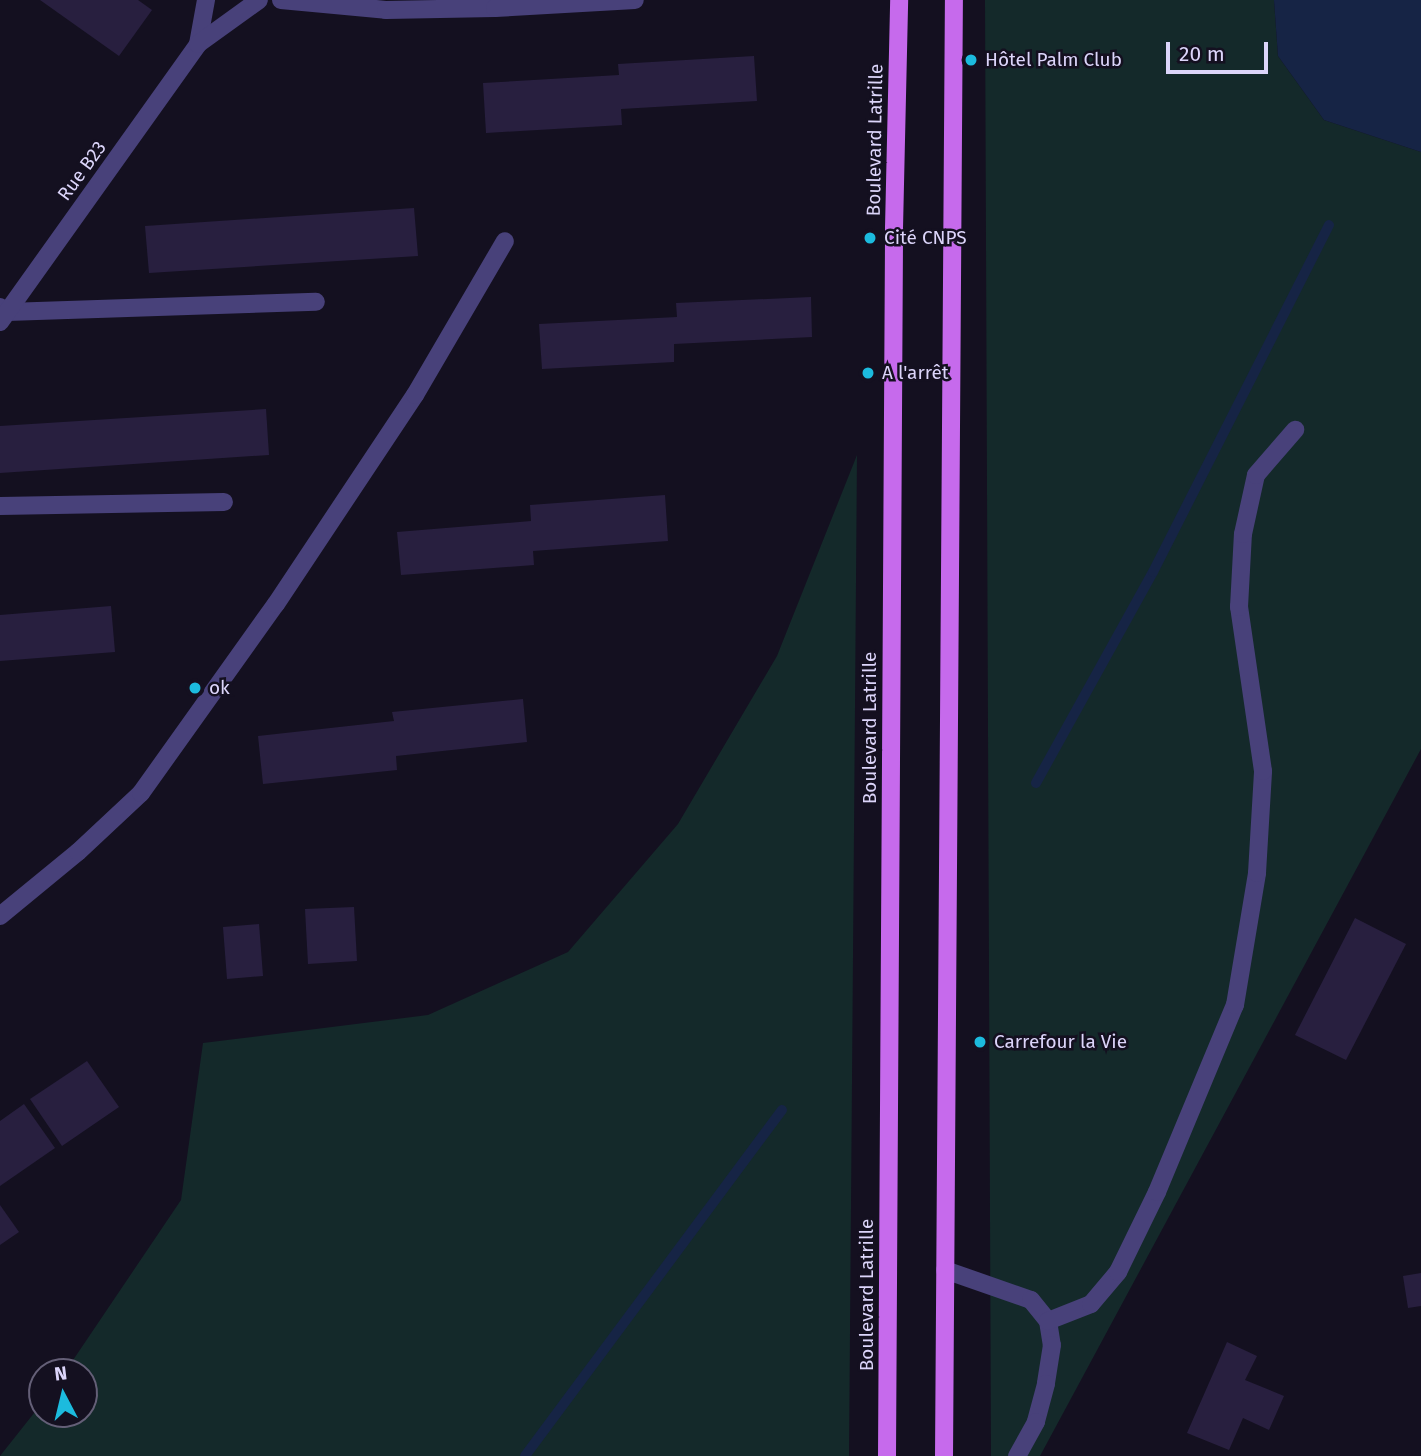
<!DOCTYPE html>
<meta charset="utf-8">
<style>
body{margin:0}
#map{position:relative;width:1421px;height:1456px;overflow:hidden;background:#141020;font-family:"Fira Sans",sans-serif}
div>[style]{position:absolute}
.green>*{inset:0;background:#14292a}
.water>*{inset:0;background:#162445}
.stream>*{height:10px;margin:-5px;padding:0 5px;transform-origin:5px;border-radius:5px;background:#162445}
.building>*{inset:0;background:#281f3f}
.minor>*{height:18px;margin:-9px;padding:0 9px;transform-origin:9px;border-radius:9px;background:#48417a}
.major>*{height:18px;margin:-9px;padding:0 9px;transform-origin:9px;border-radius:9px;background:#c66aec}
.dots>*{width:19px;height:19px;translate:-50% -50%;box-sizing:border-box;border:4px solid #141020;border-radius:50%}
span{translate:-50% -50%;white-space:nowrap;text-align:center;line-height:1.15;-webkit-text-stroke:5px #141020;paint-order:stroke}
.poi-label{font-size:19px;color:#dcd5fa}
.left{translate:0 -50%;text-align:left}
.street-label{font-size:19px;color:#dcd5fa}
.north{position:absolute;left:28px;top:1358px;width:70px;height:70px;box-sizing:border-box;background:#141020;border:2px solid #645f77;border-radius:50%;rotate:353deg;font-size:19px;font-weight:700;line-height:28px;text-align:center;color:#dcd5fa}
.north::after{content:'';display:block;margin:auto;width:24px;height:32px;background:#1cbbde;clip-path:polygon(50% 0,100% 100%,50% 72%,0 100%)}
.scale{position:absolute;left:1166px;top:42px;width:102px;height:32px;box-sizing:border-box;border:4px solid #dcd5fa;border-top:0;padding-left:9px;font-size:21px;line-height:24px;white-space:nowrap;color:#dcd5fa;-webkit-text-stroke:5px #141020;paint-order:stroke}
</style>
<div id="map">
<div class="green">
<div style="clip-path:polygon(985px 0,1274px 0,1278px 56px,1324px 120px,1421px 152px,1421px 749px,1040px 1456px,991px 1456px)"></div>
<div style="clip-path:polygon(857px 455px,849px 1456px,0 1456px,42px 1403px,42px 1414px,84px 1414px,84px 1372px,65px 1372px,181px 1200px,203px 1043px,428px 1015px,568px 952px,678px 824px,777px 656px)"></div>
</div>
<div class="water">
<div style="clip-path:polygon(1274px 0,1421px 0,1421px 152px,1324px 120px,1278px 56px)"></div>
</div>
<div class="stream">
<div style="left:1036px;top:783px;width:241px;rotate:-61deg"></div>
<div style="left:1153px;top:572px;width:389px;rotate:-63.1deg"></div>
<div style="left:525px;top:1456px;width:431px;rotate:-53.4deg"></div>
</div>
<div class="building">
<div style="clip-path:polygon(40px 0,138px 0,152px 10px,119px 56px)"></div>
<div style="clip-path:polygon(754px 56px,757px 101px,621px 109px,622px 125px,486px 133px,483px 83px,619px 75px,618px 64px)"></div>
<div style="clip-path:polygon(414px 208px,418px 256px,149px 273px,145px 226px)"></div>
<div style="clip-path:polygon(811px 297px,812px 337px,674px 344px,674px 362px,542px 369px,539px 324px,677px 317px,676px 303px)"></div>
<div style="clip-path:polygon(266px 409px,269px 455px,0 473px,0 426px)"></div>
<div style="clip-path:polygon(665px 495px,668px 541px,533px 551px,534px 565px,401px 575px,397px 532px,531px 521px,530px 505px)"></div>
<div style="clip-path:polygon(111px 606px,115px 652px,0 661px,0 615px)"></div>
<div style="clip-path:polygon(523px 699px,527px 742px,396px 756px,397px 770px,263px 784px,258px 736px,394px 721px,392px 712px)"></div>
<div style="clip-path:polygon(354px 907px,357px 961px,308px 964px,305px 909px)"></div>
<div style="clip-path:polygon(1355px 918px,1406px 944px,1346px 1060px,1295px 1035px)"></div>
<div style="clip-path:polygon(259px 924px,263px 976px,227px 979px,223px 927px)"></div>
<div style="clip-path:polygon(87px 1061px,119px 1107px,62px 1146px,30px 1099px)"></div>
<div style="clip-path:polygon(24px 1104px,55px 1148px,0 1186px,0 1121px)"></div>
<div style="clip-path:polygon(0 1205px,19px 1232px,0 1245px)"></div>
<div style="clip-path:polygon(1421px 1273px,1421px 1306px,1408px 1308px,1403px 1276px)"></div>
<div style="clip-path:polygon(1227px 1342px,1257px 1356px,1245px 1380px,1284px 1396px,1269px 1430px,1243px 1418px,1229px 1450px,1187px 1433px)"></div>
</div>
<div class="minor">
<div style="left:281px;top:0;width:105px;rotate:5.4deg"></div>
<div style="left:386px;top:10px;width:109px;rotate:-1.1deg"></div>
<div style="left:495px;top:8px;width:140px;rotate:-3.3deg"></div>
<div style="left:198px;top:44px;width:45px;rotate:-79.7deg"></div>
<div style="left:0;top:307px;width:9px;rotate:36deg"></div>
<div style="left:7px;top:312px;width:309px;rotate:-1.9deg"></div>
<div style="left:0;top:322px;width:341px;rotate:-54.5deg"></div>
<div style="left:198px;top:44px;width:75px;rotate:-35.8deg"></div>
<div style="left:0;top:506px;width:224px;rotate:-1deg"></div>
<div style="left:0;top:916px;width:101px;rotate:-39.4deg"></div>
<div style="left:78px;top:852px;width:86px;rotate:-43.1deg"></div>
<div style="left:141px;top:793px;width:232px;rotate:-54.5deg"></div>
<div style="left:276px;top:604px;width:251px;rotate:-56.4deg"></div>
<div style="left:415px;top:395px;width:178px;rotate:-59.7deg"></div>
<div style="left:945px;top:1270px;width:91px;rotate:19.2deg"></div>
<div style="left:1031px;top:1300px;width:27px;rotate:51deg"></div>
<div style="left:1048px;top:1321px;width:24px;rotate:81deg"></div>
<div style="left:1052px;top:1345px;width:39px;rotate:99deg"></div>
<div style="left:1046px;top:1384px;width:39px;rotate:105deg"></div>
<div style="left:1036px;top:1422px;width:39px;rotate:119deg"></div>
<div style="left:1048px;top:1321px;width:46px;rotate:-21.6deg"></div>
<div style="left:1091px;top:1304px;width:42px;rotate:-49.8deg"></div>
<div style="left:1118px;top:1272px;width:89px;rotate:-64deg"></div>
<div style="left:1157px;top:1192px;width:203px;rotate:-67.4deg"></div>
<div style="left:1235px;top:1005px;width:134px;rotate:-80.5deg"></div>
<div style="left:1257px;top:873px;width:102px;rotate:-86.6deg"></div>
<div style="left:1263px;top:771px;width:166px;rotate:-98.3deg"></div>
<div style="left:1239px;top:607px;width:73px;rotate:-86.9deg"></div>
<div style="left:1243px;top:534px;width:60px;rotate:-77.6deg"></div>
<div style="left:1256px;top:475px;width:60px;rotate:-49.1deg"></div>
</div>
<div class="major">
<div style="left:887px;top:1456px;width:1228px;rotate:-89.67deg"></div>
<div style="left:894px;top:228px;width:228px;rotate:-88.7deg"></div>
<div style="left:944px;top:1456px;width:1456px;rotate:-89.61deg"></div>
</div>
<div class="dots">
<div style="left:971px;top:60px;background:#1cbbde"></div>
<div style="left:870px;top:238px;background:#1cbbde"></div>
<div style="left:868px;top:373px;background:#1cbbde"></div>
<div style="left:195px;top:688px;background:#1cbbde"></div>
<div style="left:980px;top:1042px;background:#1cbbde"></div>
</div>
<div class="poi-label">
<span class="left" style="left:985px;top:60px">Hôtel Palm Club</span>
<span class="left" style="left:884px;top:238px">Cité CNPS</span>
<span class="left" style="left:882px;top:373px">A l'arrêt</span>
<span class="left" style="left:209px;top:688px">ok</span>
<span class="left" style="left:994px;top:1042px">Carrefour la Vie</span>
</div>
<div class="street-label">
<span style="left:875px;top:140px;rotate:-89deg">Boulevard Latrille</span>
<span style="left:82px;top:171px;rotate:-54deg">Rue B23</span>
<span style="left:870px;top:728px;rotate:-90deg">Boulevard Latrille</span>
<span style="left:867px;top:1295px;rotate:-90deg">Boulevard Latrille</span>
</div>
<div class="north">N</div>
<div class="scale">20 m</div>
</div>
